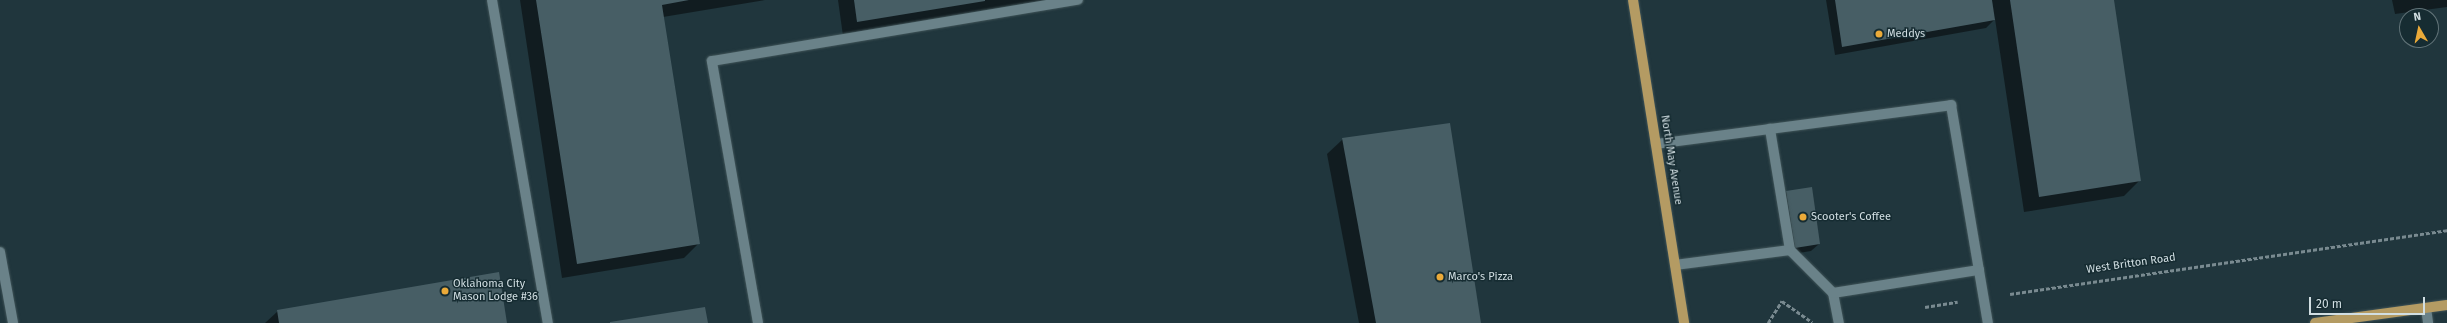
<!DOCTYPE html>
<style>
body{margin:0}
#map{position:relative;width:2447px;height:323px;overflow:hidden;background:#20363d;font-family:"Fira Sans",sans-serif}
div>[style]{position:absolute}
.shadow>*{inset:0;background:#0007}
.building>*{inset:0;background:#475e65}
.path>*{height:2.5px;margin-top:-1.25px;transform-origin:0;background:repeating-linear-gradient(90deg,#798a90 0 4px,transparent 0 6px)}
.roads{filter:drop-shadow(0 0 1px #405458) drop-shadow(0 0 1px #405458)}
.minor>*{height:10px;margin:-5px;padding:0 5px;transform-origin:5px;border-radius:5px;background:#6a8289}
.major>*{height:10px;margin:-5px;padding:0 5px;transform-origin:5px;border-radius:5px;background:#b49b63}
.dots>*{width:11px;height:11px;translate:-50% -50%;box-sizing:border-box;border:2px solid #162c32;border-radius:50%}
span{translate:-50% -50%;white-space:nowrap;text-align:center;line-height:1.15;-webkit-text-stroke:3px #162c32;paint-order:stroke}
.poi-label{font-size:11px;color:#d1dee2}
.left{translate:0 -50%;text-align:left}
.street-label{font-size:11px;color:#d1dee2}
.north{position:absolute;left:2399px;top:8px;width:40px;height:40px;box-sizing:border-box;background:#162c32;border:1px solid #617378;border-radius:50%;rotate:351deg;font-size:11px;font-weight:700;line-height:16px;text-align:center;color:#d1dee2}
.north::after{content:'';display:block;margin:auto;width:14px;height:18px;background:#ebaa39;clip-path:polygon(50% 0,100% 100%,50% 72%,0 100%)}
.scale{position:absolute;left:2309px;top:297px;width:116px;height:18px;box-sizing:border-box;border:2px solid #d1dee2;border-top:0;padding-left:5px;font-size:12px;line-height:14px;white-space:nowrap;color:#d1dee2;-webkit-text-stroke:3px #162c32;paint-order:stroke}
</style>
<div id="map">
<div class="shadow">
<div style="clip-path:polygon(520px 0,765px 0,663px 17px,698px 244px,684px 258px,562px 278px)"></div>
<div style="clip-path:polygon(838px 0,1060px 0,843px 36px)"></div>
<div style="clip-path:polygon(1826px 0,2113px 0,2140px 180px,2124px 196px,2024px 212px,1995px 19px,1986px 28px,1835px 55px)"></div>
<div style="clip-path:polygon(2392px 0,2447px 0,2447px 7px,2395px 14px)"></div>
<div style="clip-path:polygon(1343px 139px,1480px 323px,1359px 323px,1327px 154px)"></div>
<div style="clip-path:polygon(1787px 192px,1819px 244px,1811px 251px,1787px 255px,1779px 199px)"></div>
<div style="clip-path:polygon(278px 311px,506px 323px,265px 323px)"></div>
</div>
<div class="building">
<div style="clip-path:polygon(536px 0,689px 0,662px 5px,700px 244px,577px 264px)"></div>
<div style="clip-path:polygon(854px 0,985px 0,985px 1px,857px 22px)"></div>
<div style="clip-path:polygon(1835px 0,1992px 0,1995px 20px,1842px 47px)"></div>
<div style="clip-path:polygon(2010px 0,2114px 0,2141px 181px,2039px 197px)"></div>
<div style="clip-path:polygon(1450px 123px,1481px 323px,1376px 323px,1342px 138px)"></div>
<div style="clip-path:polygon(1812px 187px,1820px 244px,1795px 248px,1786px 191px)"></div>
<div style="clip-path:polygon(499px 272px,507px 323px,279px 323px,277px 310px)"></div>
<div style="clip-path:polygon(705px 307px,708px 323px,610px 323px,610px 322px)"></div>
</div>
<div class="path">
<div style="left:2010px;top:294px;width:442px;rotate:-8.3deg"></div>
<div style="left:1925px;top:307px;width:33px;rotate:-9deg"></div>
<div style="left:1768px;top:323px;width:26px;rotate:-58deg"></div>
<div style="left:1782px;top:301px;width:37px;rotate:35deg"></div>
</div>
<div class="roads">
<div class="minor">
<div style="left:492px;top:0;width:328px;rotate:80.2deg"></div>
<div style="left:1656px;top:144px;width:298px;rotate:-7.5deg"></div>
<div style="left:1951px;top:105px;width:221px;rotate:80.4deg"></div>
<div style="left:1790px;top:250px;width:61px;rotate:45deg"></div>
<div style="left:1833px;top:293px;width:31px;rotate:79deg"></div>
<div style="left:0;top:252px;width:72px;rotate:79.6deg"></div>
<div style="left:1675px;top:265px;width:116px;rotate:-7.4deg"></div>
<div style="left:1790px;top:250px;width:123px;rotate:-99.4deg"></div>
<div style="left:1833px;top:293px;width:148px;rotate:-9deg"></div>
<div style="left:2426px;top:308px;width:15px;rotate:82deg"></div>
<div style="left:758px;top:323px;width:266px;rotate:-100deg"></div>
<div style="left:712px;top:61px;width:371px;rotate:-9.5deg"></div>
</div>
<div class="major">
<div style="left:1633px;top:0;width:327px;rotate:81deg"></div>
<div style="left:2315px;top:323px;width:133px;rotate:-7.8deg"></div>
</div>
</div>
<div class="dots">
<div style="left:1879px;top:34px;background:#ebaa39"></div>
<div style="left:1803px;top:217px;background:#ebaa39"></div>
<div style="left:1440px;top:277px;background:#ebaa39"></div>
<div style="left:445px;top:291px;background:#ebaa39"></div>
</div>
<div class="poi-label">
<span class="left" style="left:1887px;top:34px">Meddys</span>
<span class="left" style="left:1811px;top:217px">Scooter's Coffee</span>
<span class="left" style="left:1448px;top:277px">Marco's Pizza</span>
<span class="left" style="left:453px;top:291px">Oklahoma City<br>Mason Lodge #36</span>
</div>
<div class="street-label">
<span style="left:1671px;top:160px;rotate:81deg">North May Avenue</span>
<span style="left:2131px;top:264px;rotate:-8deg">West Britton Road</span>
</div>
<div class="north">N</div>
<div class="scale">20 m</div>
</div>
